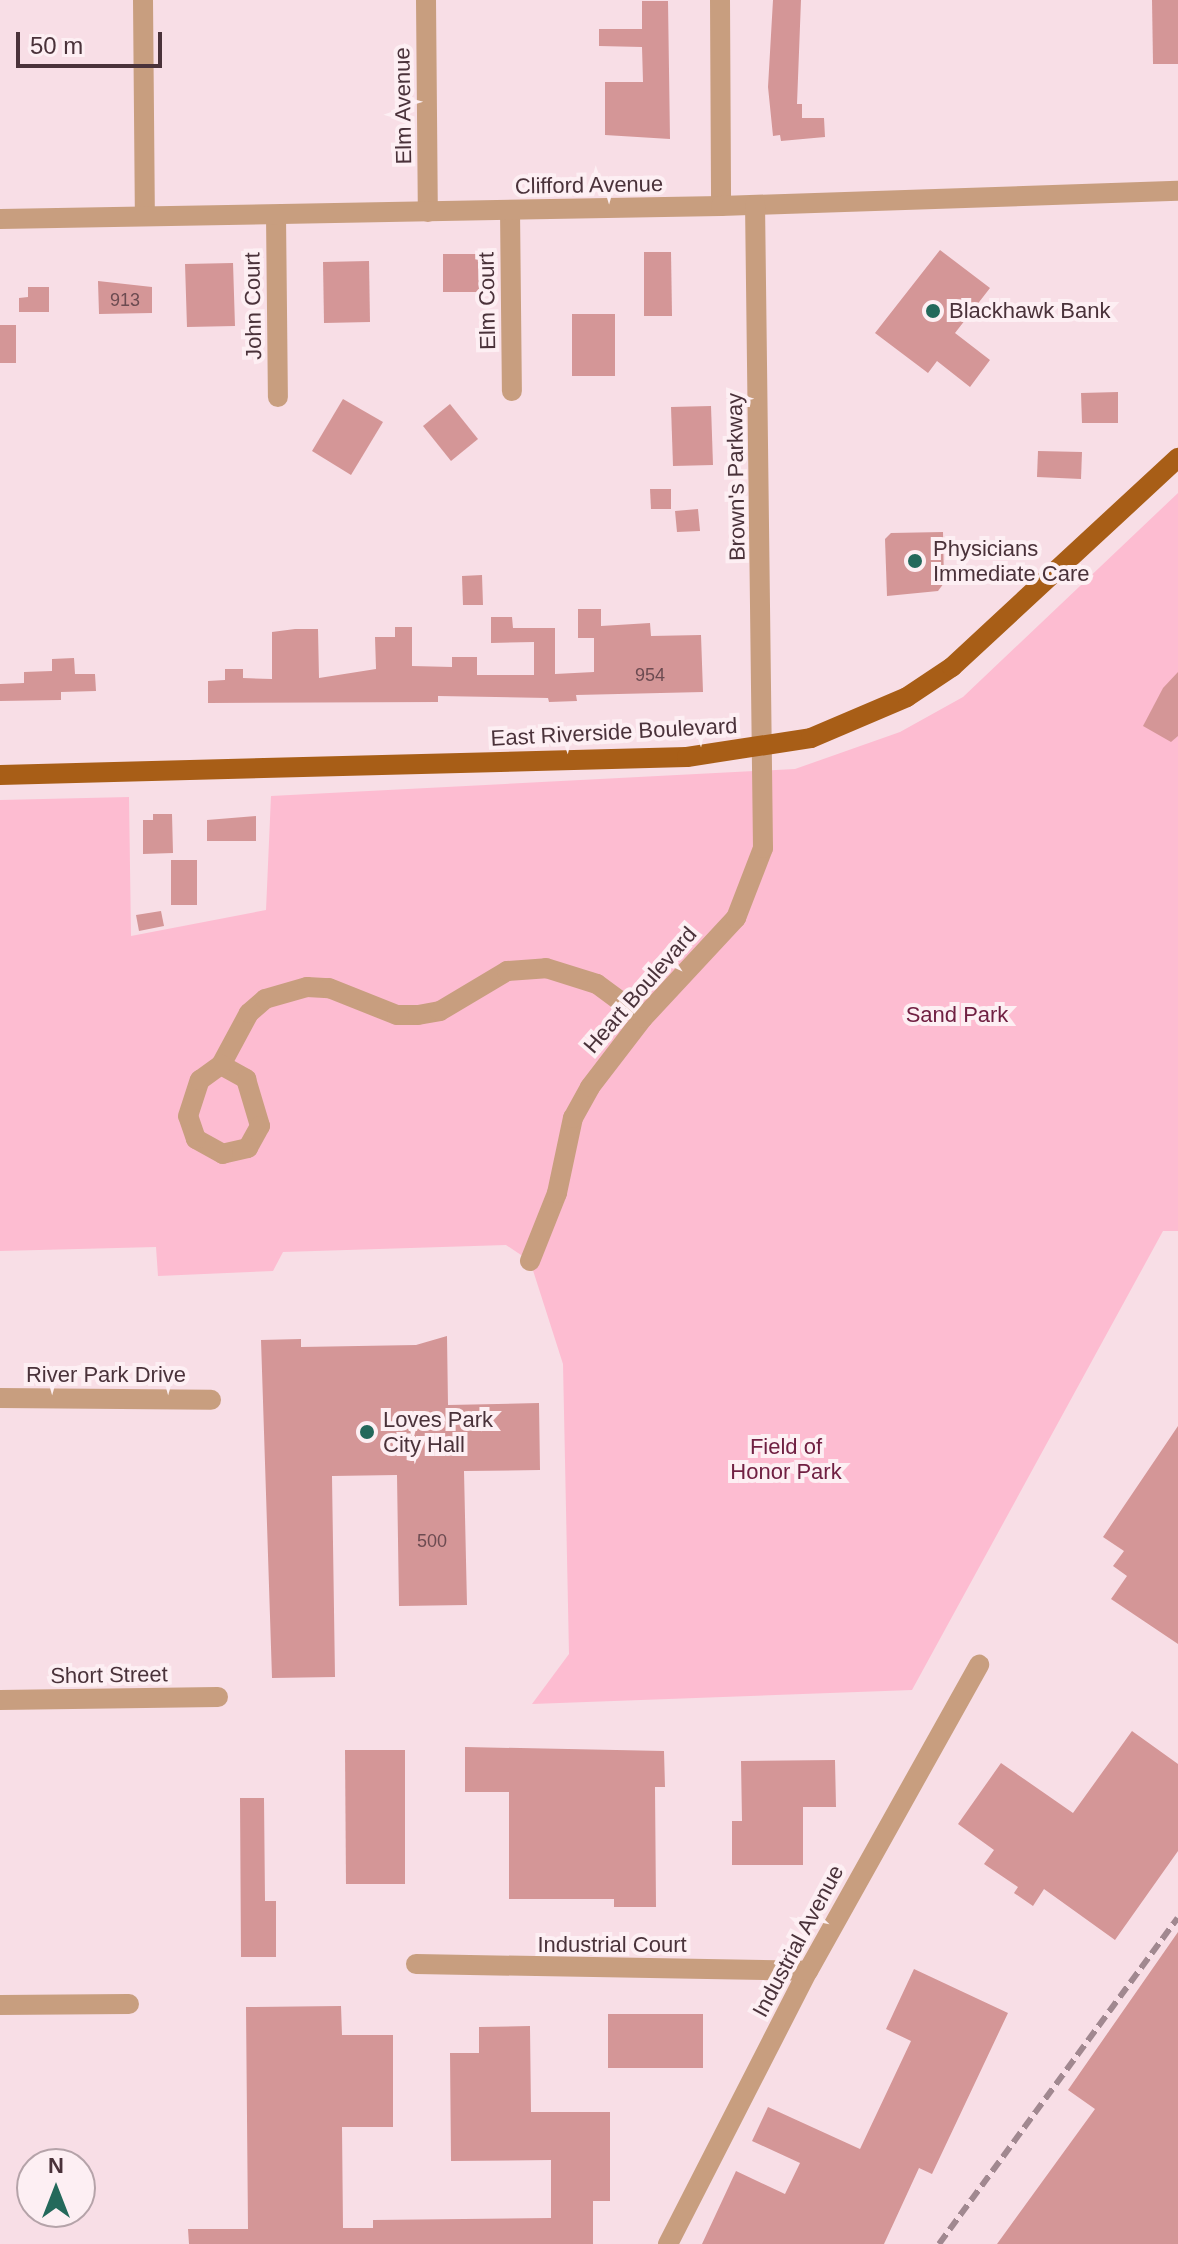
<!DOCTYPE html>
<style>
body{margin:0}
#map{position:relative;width:1178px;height:2244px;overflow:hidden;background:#f8dee6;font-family:Arial,sans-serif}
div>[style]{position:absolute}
.green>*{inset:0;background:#fdbcd1}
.building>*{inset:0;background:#d49697}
.street>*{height:20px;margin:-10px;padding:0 10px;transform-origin:10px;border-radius:10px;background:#c89e7f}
.primary>*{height:20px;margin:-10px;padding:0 10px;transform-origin:10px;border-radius:10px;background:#a85e17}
.rail>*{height:6px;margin-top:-3px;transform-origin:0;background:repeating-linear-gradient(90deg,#a18890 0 12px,transparent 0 18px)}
.dots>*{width:22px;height:22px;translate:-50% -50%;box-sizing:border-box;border:4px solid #fdeff3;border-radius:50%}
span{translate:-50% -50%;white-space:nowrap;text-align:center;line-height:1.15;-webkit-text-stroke:8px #fdeff3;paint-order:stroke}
.number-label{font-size:18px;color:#6c4b51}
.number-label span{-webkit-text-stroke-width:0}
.street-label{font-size:22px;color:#4a323a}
.poi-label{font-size:22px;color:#4a323a}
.left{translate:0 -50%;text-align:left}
.park-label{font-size:22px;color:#702042}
.north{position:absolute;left:16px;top:2148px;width:80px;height:80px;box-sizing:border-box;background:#fdeff3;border:2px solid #b5a3a9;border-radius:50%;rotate:0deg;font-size:22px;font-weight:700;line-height:32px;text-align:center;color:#4a323a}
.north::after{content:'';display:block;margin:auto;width:28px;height:36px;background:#24695b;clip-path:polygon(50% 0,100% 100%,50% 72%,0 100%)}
.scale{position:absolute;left:16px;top:32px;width:146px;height:36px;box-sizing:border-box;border:4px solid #4a323a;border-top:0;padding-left:10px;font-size:24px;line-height:28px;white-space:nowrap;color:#4a323a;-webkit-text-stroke:6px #fdeff3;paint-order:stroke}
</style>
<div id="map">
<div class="green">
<div style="clip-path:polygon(1178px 493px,1178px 1231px,1163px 1231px,912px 1690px,532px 1704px,569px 1654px,563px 1364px,530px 1261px,506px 1245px,283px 1252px,273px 1271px,158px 1276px,156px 1247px,0 1251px,0 800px,129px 797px,131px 936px,266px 910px,271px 796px,795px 769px,900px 732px,963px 697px)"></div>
</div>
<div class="building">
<div style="clip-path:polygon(773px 0,801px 0,797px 104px,802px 104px,802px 118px,824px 118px,825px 137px,781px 141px,780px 135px,773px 136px,768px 87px)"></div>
<div style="clip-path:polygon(1152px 0,1178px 0,1178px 64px,1153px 64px)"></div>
<div style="clip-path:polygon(642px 1px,668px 1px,670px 139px,605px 135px,605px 82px,643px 82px,642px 47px,599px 46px,599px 29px,642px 29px)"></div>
<div style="clip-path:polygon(940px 250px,990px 288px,955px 333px,990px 360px,970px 387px,937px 361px,928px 373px,875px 333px)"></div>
<div style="clip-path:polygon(644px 252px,671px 252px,672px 316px,644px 316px)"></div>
<div style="clip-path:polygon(443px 254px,479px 254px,479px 292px,443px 292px)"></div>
<div style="clip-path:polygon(369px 261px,370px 322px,324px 323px,323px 262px)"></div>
<div style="clip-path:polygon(233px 263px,235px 326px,187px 327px,185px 264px)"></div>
<div style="clip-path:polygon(98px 281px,152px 287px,152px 313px,99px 314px)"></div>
<div style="clip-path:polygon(28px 287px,49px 287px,49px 312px,19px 312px,19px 298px,28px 297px)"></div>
<div style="clip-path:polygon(572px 314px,615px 314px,615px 376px,572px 376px)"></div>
<div style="clip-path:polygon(0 325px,16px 325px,16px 363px,0 363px)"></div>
<div style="clip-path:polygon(1118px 392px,1118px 423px,1082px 423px,1081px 393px)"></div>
<div style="clip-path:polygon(343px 399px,383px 422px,351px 475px,312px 451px)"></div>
<div style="clip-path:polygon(450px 404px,478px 439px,451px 461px,423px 426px)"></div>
<div style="clip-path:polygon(711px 406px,713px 465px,673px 466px,671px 407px)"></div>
<div style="clip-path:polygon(1038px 451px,1082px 452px,1081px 479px,1037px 477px)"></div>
<div style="clip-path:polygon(650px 489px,671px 489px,671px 509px,651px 509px)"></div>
<div style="clip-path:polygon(698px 509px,700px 531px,677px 532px,675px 511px)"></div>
<div style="clip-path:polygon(943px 532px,944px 583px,938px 591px,887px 596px,885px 539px,891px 533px)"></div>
<div style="clip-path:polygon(482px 575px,483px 605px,463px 605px,462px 576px)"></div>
<div style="clip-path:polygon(578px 609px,601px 609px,601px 626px,650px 623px,651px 636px,701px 635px,703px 692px,576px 695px,577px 701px,549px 702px,548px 698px,438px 696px,438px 702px,208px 703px,208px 681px,225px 680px,225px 669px,243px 669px,243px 678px,272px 679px,272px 632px,295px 629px,318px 629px,319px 678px,376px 669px,375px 637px,395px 637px,395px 627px,412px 627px,412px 666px,452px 667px,452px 657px,477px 657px,477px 675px,534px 675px,534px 642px,491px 643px,491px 617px,512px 617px,513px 628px,555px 628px,555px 674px,594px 672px,594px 638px,578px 638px)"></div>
<div style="clip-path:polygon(74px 658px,75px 674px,95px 674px,96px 691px,61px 692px,61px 700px,0 701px,0 684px,24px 683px,24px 672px,52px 671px,52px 659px)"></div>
<div style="clip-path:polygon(1178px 672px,1178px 736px,1171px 742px,1143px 726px,1163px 688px)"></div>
<div style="clip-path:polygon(153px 814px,172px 814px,173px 853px,143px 854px,143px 820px,153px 820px)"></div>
<div style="clip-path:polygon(256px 816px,256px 841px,207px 841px,207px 820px)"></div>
<div style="clip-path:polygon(171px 860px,197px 860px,197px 905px,171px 905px)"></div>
<div style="clip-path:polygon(161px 911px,164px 926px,139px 931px,136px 915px)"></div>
<div style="clip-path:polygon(447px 1336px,448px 1405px,539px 1403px,540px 1470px,464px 1471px,467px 1605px,399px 1606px,397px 1475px,332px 1476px,335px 1677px,272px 1678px,261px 1340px,301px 1339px,301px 1347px,416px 1345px)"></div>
<div style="clip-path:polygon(1178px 1426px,1178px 1644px,1111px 1599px,1127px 1576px,1113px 1566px,1124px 1551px,1103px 1537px)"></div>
<div style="clip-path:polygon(1132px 1731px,1178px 1764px,1178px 1851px,1115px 1940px,1044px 1889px,1033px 1906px,1014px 1893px,1018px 1887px,984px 1864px,994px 1850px,958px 1824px,1001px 1763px,1073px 1813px)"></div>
<div style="clip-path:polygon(465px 1747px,664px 1751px,665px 1787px,655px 1787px,656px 1907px,614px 1907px,614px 1899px,509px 1899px,509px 1792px,465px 1792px)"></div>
<div style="clip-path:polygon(345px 1750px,405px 1750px,405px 1884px,346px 1884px)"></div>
<div style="clip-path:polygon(835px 1760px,836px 1807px,803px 1807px,803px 1865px,732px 1865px,732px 1821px,742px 1821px,741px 1761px)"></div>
<div style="clip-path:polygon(240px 1798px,264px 1798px,265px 1901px,276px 1901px,276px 1957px,241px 1957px)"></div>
<div style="clip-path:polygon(1178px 1932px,1178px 2244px,997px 2244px,1095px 2109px,1068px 2090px)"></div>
<div style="clip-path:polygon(914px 1969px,1008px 2013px,932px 2174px,919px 2168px,884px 2244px,702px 2244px,736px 2171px,785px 2194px,800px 2163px,752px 2141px,768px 2107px,860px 2149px,911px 2041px,886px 2029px)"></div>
<div style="clip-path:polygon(341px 2006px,342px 2035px,393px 2035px,393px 2127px,342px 2127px,343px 2228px,373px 2228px,373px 2220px,551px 2218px,551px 2160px,451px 2161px,450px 2053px,479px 2053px,479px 2027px,530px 2026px,531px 2112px,610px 2112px,610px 2201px,593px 2201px,593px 2244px,189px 2244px,188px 2229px,248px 2229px,246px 2007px)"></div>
<div style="clip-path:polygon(608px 2014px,703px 2014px,703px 2068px,608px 2068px)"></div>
</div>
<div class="street">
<div style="left:143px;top:0;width:215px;rotate:89.5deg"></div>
<div style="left:426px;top:0;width:212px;rotate:89.5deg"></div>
<div style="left:720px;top:0;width:206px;rotate:89.7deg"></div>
<div style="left:510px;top:210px;width:181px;rotate:89.4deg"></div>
<div style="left:276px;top:215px;width:182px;rotate:89.4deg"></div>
<div style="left:0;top:219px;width:721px;rotate:-1.03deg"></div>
<div style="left:721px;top:206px;width:457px;rotate:-1.9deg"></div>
<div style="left:221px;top:1065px;width:59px;rotate:-61.7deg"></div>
<div style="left:249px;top:1013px;width:21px;rotate:-41deg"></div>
<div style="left:265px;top:999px;width:44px;rotate:-15.9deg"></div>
<div style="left:307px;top:987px;width:22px;rotate:3deg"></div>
<div style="left:329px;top:988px;width:73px;rotate:21.7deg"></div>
<div style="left:397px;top:1015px;width:21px"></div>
<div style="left:418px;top:1015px;width:22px;rotate:-10deg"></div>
<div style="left:440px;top:1011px;width:78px;rotate:-30.8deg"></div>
<div style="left:507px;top:971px;width:39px;rotate:-4deg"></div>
<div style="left:546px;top:968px;width:53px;rotate:17.4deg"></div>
<div style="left:597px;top:984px;width:57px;rotate:36.5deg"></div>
<div style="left:221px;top:1065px;width:29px;rotate:29deg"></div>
<div style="left:246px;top:1079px;width:49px;rotate:73.4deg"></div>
<div style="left:260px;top:1126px;width:25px;rotate:119deg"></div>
<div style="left:248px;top:1148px;width:26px;rotate:167deg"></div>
<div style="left:223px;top:1154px;width:31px;rotate:-151deg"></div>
<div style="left:196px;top:1139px;width:24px;rotate:-109deg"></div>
<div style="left:188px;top:1116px;width:38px;rotate:-72deg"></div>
<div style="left:200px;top:1080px;width:26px;rotate:-36deg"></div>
<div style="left:530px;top:1261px;width:73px;rotate:-68.3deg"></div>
<div style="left:557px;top:1193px;width:77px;rotate:-78deg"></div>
<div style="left:573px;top:1118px;width:35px;rotate:-61deg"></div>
<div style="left:590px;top:1087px;width:87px;rotate:-52.5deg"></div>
<div style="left:643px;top:1018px;width:137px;rotate:-47.1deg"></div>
<div style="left:736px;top:918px;width:75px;rotate:-68.9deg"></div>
<div style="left:763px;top:848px;width:643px;rotate:-90.71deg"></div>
<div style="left:0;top:1398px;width:211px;rotate:0.5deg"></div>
<div style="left:0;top:1700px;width:218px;rotate:-0.8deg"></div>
<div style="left:416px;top:1964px;width:392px;rotate:1deg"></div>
<div style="left:0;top:2005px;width:129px;rotate:-0.4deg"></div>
<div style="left:668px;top:2244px;width:307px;rotate:-62.9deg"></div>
<div style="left:808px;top:1971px;width:351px;rotate:-60.8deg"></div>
</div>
<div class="primary">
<div style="left:0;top:775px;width:687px;rotate:-1.5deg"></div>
<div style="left:687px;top:757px;width:125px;rotate:-8.7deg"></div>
<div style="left:811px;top:738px;width:104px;rotate:-23.1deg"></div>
<div style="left:907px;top:697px;width:54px;rotate:-33.7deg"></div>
<div style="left:952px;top:667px;width:308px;rotate:-42.8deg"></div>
</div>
<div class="rail">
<div style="left:939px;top:2244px;width:404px;rotate:-53.8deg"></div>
</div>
<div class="dots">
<div style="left:933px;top:311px;background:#24695b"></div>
<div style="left:915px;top:561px;background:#24695b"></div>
<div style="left:367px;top:1432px;background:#24695b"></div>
</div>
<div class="number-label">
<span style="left:125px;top:300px">913</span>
<span style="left:650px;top:675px">954</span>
<span style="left:432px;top:1541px">500</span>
</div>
<div class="street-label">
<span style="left:403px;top:106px;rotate:-91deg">Elm Avenue</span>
<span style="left:589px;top:185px;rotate:-1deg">Clifford Avenue</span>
<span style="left:487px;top:301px;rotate:-91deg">Elm Court</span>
<span style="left:253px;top:306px;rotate:-91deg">John Court</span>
<span style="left:736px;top:477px;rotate:-91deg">Brown's Parkway</span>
<span style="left:614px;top:732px;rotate:-3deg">East Riverside Boulevard</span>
<span style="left:640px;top:990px;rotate:-49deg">Heart Boulevard</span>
<span style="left:106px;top:1375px">River Park Drive</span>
<span style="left:109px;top:1675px;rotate:-1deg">Short Street</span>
<span style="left:798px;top:1941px;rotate:-62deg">Industrial Avenue</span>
<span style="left:612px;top:1945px">Industrial Court</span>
</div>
<div class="poi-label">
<span class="left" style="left:949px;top:311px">Blackhawk Bank</span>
<span class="left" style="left:933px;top:561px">Physicians<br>Immediate Care</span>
<span class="left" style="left:383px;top:1432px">Loves Park<br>City Hall</span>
</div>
<div class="park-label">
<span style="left:957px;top:1015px">Sand Park</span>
<span style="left:786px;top:1459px">Field of<br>Honor Park</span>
</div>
<div class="north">N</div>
<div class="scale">50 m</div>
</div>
